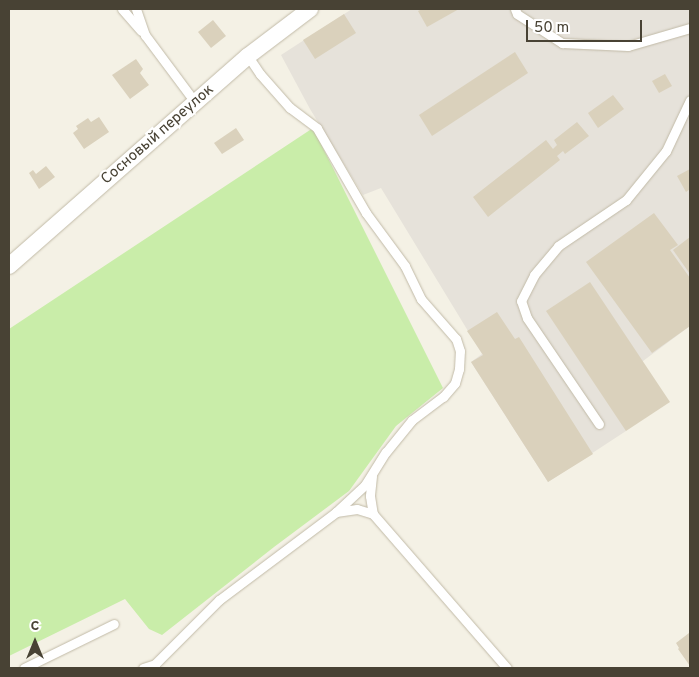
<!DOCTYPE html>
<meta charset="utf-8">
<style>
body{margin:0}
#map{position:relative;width:699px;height:677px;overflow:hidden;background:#f4f1e5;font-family:Overpass,sans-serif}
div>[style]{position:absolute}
.industrial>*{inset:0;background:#e6e2da}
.green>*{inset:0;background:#c9eda9}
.building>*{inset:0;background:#dad1bc}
.roads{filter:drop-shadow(0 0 1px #c1baa7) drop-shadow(0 0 1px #c1baa7)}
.service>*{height:9px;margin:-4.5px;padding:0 4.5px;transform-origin:4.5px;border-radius:4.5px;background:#fff}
.minor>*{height:16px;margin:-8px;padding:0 8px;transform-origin:8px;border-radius:8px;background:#fff}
span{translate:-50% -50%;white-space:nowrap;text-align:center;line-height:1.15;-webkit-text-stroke:4.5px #fff;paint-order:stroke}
.street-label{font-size:15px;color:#484234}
.frame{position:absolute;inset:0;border:10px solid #484234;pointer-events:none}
.north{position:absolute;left:10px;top:617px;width:50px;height:50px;-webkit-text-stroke:4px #fff;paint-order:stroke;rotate:0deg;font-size:14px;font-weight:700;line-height:20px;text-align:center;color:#484234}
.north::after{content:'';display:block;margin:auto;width:18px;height:22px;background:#484234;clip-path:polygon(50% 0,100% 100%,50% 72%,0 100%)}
.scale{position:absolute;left:526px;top:20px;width:116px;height:22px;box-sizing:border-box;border:2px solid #484234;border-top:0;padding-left:6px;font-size:15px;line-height:18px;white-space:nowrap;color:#484234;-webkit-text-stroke:4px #fff;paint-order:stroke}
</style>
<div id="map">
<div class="industrial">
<div style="clip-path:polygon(352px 9px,690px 9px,690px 326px,643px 361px,626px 431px,548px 482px,471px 362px,482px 354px,381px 188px,363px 195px,310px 109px,281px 55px)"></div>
</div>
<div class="green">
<div style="clip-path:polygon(313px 128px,443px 388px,396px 426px,349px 491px,274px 547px,162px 635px,149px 629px,125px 599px,9px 656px,9px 329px)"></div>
</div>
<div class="building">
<div style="clip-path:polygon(422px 9px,459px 9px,427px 27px,418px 11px)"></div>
<div style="clip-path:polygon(344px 14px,356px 33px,315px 59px,303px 40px)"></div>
<div style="clip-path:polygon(213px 20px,226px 36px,211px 48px,198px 32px)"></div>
<div style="clip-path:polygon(515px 52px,528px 73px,432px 136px,419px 115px)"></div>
<div style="clip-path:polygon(136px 59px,143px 69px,140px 73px,149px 85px,130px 99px,112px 75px)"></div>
<div style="clip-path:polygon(665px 74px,672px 86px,659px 93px,652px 81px)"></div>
<div style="clip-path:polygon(613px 95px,624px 109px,598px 128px,588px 113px)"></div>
<div style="clip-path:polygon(99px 117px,109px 132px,84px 149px,73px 133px,78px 129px,76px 126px,88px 118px,91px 122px)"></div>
<div style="clip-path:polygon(577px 122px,589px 136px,565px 154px,563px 151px,557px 156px,560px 160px,488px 217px,473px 197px,546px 140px,553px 149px,557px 145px,554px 140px)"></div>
<div style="clip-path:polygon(236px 128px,244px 140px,222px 154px,214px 143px)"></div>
<div style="clip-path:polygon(46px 166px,55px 177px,39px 189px,29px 173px,33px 170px,36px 174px)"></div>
<div style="clip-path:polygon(690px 169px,690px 189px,686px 192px,677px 176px)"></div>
<div style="clip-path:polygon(654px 213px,678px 245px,670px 250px,690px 278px,690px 326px,652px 353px,586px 262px)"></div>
<div style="clip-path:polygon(690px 237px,690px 274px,673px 250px)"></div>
<div style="clip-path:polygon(590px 282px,670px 402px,626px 431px,546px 311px)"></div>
<div style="clip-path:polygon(497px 312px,515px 339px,519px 337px,593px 454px,548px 482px,471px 362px,483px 355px,467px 331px)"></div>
<div style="clip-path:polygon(689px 633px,690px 634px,690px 666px,678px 649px,679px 648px,676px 643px)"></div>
</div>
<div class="roads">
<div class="service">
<div style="left:122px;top:9px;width:29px;rotate:49deg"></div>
<div style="left:136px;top:9px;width:28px;rotate:71deg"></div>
<div style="left:145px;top:35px;width:84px;rotate:53.3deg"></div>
<div style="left:515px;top:9px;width:5px;rotate:68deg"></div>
<div style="left:517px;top:14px;width:54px;rotate:32.8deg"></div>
<div style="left:562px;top:43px;width:66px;rotate:2.6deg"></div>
<div style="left:628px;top:46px;width:65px;rotate:-16.2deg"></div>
<div style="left:599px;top:424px;width:128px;rotate:-124.2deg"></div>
<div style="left:527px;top:318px;width:18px;rotate:-109deg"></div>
<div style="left:521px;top:301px;width:29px;rotate:-63deg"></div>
<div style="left:534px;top:275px;width:38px;rotate:-50deg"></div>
<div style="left:558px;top:246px;width:82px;rotate:-34.1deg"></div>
<div style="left:626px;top:200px;width:63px;rotate:-50.8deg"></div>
<div style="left:666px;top:151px;width:56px;rotate:-64.8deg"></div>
<div style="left:372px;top:476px;width:20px;rotate:96deg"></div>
<div style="left:370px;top:496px;width:18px;rotate:81deg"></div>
<div style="left:373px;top:514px;width:204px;rotate:49deg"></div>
<div style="left:336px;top:512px;width:21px;rotate:-8deg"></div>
<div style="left:357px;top:509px;width:17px;rotate:17deg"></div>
<div style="left:24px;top:668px;width:100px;rotate:-26.1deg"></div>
<div style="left:143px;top:668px;width:13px;rotate:-18deg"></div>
<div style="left:155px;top:664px;width:91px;rotate:-45deg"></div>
<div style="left:219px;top:600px;width:146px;rotate:-36.9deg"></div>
<div style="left:336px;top:512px;width:40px;rotate:-43deg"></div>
<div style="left:365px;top:485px;width:39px;rotate:-58deg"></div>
<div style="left:386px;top:452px;width:41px;rotate:-50.9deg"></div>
<div style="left:412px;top:420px;width:39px;rotate:-37deg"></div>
<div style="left:443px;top:397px;width:18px;rotate:-49deg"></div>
<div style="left:455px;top:383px;width:15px;rotate:-74deg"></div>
<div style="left:459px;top:369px;width:18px;rotate:-87deg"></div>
<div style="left:460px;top:351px;width:13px;rotate:-108deg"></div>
<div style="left:456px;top:339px;width:53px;rotate:-131.2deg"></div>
<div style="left:421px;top:299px;width:37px;rotate:-116deg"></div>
<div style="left:405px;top:266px;width:66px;rotate:-126.3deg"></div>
<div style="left:366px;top:213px;width:98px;rotate:-120deg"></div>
<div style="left:317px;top:128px;width:34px;rotate:-143deg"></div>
<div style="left:290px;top:108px;width:45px;rotate:-131.4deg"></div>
<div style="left:260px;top:74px;width:22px;rotate:-124deg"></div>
</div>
<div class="minor">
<div style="left:9px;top:266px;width:318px;rotate:-41.3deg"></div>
<div style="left:248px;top:56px;width:78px;rotate:-37.2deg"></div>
</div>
</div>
<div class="street-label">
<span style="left:158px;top:135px;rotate:-41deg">Сосновый переулок</span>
</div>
<div class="frame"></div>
<div class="north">С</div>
<div class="scale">50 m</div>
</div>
